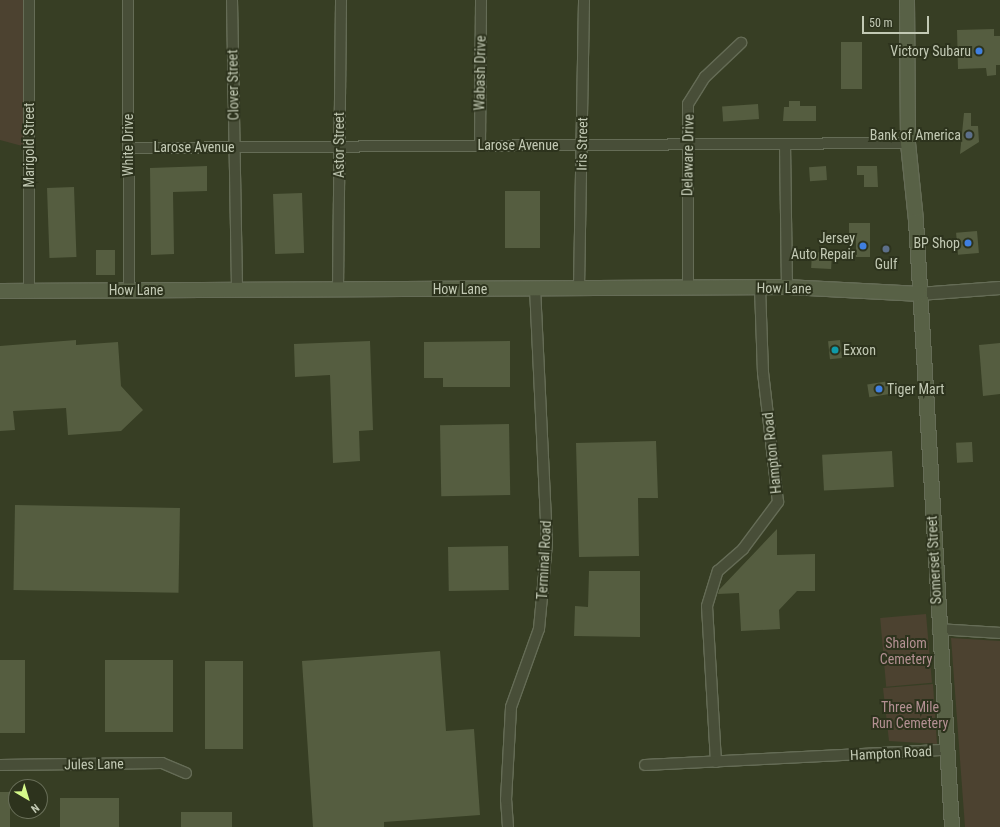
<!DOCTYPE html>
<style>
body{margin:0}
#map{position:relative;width:1000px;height:827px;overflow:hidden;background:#373e24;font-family:"Roboto Condensed",sans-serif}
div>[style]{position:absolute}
.green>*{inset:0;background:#4c4230;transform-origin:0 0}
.building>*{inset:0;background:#555d40;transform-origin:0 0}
.roads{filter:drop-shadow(1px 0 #656c56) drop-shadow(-1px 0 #656c56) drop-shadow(0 1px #656c56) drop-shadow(0 -1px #656c56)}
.minor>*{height:10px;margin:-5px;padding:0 5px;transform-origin:5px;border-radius:5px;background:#484e38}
.tertiary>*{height:12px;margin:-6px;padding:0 6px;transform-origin:6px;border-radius:6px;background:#484e38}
.secondary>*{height:14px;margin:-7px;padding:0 7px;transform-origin:7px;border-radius:7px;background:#586146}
.dots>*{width:11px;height:11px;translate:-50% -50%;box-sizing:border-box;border:2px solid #2d331d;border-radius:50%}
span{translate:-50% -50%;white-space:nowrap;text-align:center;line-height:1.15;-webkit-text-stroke:4px #2d331d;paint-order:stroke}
.poi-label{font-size:14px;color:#c2c9b4}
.right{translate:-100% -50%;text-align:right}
.left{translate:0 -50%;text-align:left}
.street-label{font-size:14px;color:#c2c9b4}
.park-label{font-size:14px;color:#b39092}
.north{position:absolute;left:8px;top:779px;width:40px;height:40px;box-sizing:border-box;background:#2d331d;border:1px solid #696f59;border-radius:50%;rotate:142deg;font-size:11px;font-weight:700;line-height:16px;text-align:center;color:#c2c9b4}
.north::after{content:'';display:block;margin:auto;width:14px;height:18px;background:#d5f98a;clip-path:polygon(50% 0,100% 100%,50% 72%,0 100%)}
.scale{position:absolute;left:862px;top:16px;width:67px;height:18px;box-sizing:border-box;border:2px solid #c2c9b4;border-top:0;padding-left:5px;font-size:12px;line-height:14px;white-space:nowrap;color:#c2c9b4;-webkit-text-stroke:3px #2d331d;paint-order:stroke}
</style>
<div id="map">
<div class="green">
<div style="clip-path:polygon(0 0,29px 0,26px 147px,0 140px)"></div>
<div style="left:926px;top:614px;width:69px;height:46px;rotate:85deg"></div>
<div style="clip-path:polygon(951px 638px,1000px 641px,1000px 827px,965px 827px)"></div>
<div style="clip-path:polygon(933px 684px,937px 744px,889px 741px,883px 688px)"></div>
</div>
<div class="building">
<div style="clip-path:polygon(994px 29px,994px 36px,1000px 36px,1000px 65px,996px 65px,996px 75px,987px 76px,986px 68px,958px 69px,957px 30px)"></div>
<div style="left:841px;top:42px;width:21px;height:47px"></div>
<div style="clip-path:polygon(789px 101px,800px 101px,800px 106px,816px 106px,816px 121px,783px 121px,784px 107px,789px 107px)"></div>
<div style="left:758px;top:104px;width:15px;height:36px;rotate:86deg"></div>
<div style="clip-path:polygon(964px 113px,971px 113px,971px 126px,978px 126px,979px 142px,960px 154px)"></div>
<div style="clip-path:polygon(207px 166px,207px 191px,173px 192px,174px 254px,151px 255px,150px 168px)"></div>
<div style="left:826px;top:166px;width:14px;height:17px;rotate:86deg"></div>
<div style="clip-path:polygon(857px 166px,877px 166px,878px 187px,864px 187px,864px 175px,857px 175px)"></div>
<div style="left:74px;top:187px;width:70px;height:27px;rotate:88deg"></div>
<div style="left:540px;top:191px;width:57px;height:35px;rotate:90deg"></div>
<div style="left:302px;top:193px;width:60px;height:29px;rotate:88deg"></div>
<div style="clip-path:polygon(849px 223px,870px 223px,870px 257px,856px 257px,856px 235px,849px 235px)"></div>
<div style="left:977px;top:231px;width:22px;height:21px;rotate:85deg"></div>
<div style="left:96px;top:250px;width:19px;height:25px"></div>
<div style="left:812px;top:252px;width:20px;height:16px;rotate:3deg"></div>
<div style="clip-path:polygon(76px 340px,76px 345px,118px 342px,121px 386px,143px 410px,121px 431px,68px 435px,66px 408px,13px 411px,15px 430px,0 431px,0 346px)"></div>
<div style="left:840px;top:340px;width:18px;height:12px;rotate:84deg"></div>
<div style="clip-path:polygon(370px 341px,373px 430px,359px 431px,360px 461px,333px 463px,330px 375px,295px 377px,294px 344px)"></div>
<div style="clip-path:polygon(510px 341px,510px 387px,443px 387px,443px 378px,424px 378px,424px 342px)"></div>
<div style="clip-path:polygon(1000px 343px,1000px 394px,983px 396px,979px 345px)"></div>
<div style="left:889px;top:381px;width:13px;height:22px;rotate:81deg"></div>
<div style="left:509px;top:424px;width:71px;height:69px;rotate:89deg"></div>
<div style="clip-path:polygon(656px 441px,658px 498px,638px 498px,639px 556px,579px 557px,576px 443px)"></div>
<div style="left:972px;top:442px;width:20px;height:16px;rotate:87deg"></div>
<div style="left:892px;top:451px;width:36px;height:70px;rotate:87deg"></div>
<div style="left:15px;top:505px;width:165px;height:85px;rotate:1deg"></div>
<div style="clip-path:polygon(777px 529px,777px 555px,815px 554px,815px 591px,797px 591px,779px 610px,780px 629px,741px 631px,739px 593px,718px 594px,719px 590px)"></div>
<div style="left:508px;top:546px;width:44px;height:60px;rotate:89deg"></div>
<div style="clip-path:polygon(589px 571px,640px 571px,640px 637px,574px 636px,575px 606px,588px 607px)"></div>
<div style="clip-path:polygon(440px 651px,446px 731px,474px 729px,480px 815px,384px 822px,384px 827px,313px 827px,302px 661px)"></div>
<div style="left:0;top:660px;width:25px;height:73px"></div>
<div style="left:105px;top:660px;width:68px;height:72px"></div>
<div style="left:205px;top:661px;width:38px;height:88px"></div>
<div style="left:0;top:792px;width:10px;height:35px"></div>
<div style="left:60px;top:798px;width:59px;height:29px"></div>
<div style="left:232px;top:812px;width:15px;height:51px;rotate:90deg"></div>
</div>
<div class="roads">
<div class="minor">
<div style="left:29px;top:0;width:291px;rotate:90deg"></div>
<div style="left:128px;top:0;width:290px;rotate:89.8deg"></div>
<div style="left:232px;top:0;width:290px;rotate:89deg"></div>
<div style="left:785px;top:144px;width:143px;rotate:89.2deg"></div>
<div style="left:480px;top:146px;width:146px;rotate:-89.6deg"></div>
<div style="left:128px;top:148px;width:780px;rotate:-0.37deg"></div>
<div style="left:579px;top:288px;width:288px;rotate:-89deg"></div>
<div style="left:688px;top:288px;width:184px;rotate:-90deg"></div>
<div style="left:688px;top:104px;width:32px;rotate:-58deg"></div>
<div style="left:705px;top:77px;width:50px;rotate:-43.4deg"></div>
<div style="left:338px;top:289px;width:289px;rotate:-89.4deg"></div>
<div style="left:938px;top:629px;width:62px;rotate:3.7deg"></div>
<div style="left:716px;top:762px;width:156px;rotate:-93.3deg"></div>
<div style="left:707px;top:606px;width:37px;rotate:-73deg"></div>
<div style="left:718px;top:571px;width:33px;rotate:-41deg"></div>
<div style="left:743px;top:549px;width:59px;rotate:-53.3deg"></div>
<div style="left:778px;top:502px;width:130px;rotate:-96.6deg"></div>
<div style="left:763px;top:373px;width:86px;rotate:-92deg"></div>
<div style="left:0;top:765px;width:162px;rotate:-0.7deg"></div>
<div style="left:162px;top:763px;width:26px;rotate:23deg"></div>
<div style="left:645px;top:765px;width:301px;rotate:-2.9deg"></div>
<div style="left:508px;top:827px;width:27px;rotate:-94deg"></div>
<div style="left:506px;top:800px;width:93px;rotate:-86.9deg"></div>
<div style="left:511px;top:707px;width:83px;rotate:-70.3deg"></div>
<div style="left:539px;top:629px;width:87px;rotate:-84.7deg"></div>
<div style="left:547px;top:542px;width:254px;rotate:-92.7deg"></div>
</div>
<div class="tertiary">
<div style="left:919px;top:294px;width:81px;rotate:-4.2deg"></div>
</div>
<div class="secondary">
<div style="left:907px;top:0;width:143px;rotate:89.6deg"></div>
<div style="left:908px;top:143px;width:78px;rotate:84.1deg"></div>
<div style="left:916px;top:221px;width:607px;rotate:86.6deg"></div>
<div style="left:0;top:291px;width:787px;rotate:-0.29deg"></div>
<div style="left:787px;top:287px;width:132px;rotate:3deg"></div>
</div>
</div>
<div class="dots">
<div style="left:979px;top:51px;background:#3f7fe0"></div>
<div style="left:969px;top:135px;background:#5c6f8a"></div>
<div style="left:968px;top:243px;background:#3f7fe0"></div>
<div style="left:863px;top:246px;background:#3f7fe0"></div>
<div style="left:886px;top:249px;background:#5c6f8a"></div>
<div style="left:835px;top:350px;background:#0f9aa8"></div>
<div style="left:879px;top:389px;background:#3f7fe0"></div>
</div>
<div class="poi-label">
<span class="right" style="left:971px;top:51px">Victory Subaru</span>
<span class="right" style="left:961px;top:135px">Bank of America</span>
<span class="right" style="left:855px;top:246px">Jersey<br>Auto Repair</span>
<span class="right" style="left:960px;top:243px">BP Shop</span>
<span style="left:886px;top:264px">Gulf</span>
<span class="left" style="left:843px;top:350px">Exxon</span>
<span class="left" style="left:887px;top:389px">Tiger Mart</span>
</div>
<div class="street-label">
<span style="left:480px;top:73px;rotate:-89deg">Wabash Drive</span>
<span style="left:233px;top:85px;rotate:-91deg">Clover Street</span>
<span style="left:582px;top:144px;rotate:-89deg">Iris Street</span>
<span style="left:29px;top:145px;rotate:-90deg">Marigold Street</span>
<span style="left:128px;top:145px;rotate:-90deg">White Drive</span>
<span style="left:339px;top:145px;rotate:-90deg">Astor Street</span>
<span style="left:518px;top:145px">Larose Avenue</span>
<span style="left:194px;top:147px">Larose Avenue</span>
<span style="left:688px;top:155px;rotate:-89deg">Delaware Drive</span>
<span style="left:784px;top:288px;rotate:1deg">How Lane</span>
<span style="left:460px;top:289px">How Lane</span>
<span style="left:136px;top:290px">How Lane</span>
<span style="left:772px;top:453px;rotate:-96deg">Hampton Road</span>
<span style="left:544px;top:560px;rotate:-87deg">Terminal Road</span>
<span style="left:934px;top:560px;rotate:-93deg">Somerset Street</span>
<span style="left:891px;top:753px;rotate:-3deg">Hampton Road</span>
<span style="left:94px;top:764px;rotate:-1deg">Jules Lane</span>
</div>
<div class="park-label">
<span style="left:906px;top:651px">Shalom<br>Cemetery</span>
<span style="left:910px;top:715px">Three Mile<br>Run Cemetery</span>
</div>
<div class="north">N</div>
<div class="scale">50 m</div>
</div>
